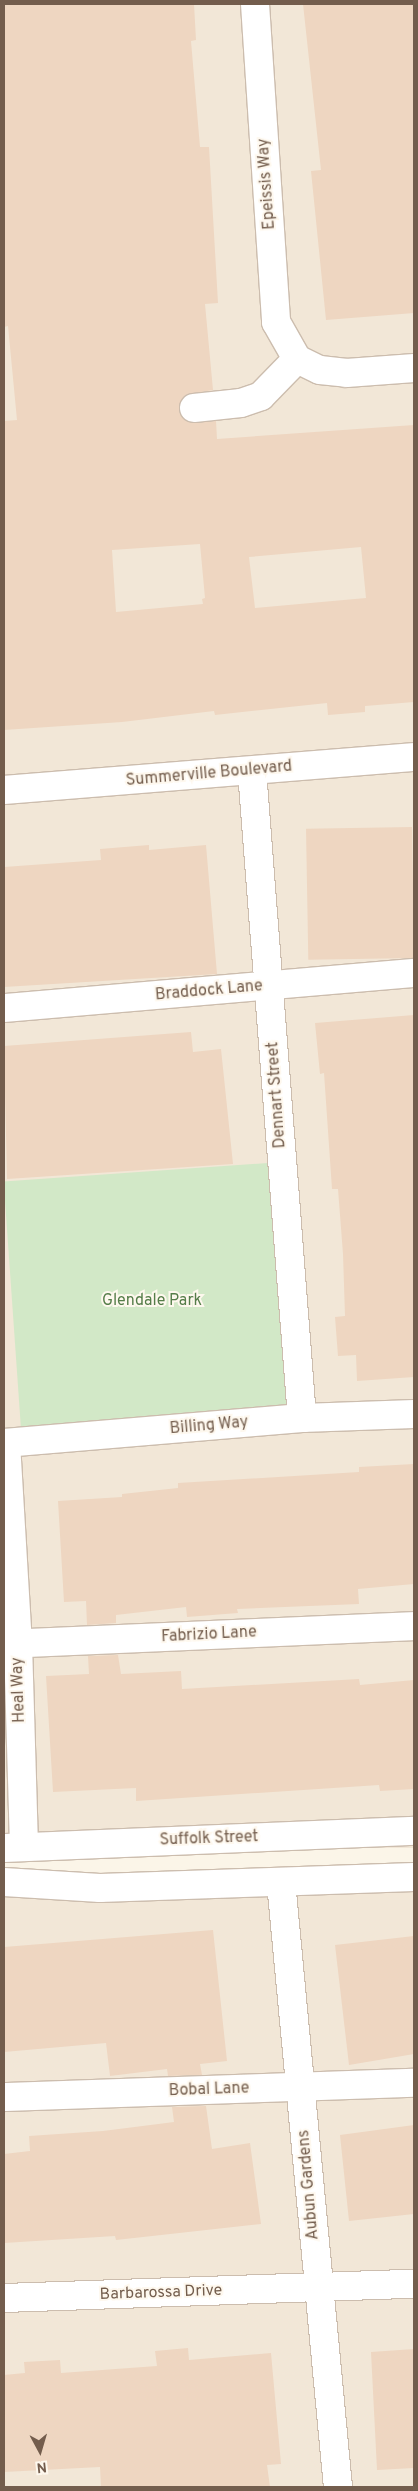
<!DOCTYPE html>
<style>
body{margin:0}
#map{position:relative;width:418px;height:2491px;overflow:hidden;background:#fbf5e8;font-family:Overpass,sans-serif}
div>[style]{position:absolute}
.residential>*{inset:0;background:#f2e7d7;transform-origin:0 0}
.green>*{inset:0;background:#d2e8c7;transform-origin:0 0}
.building>*{inset:0;background:#eed6c1;transform-origin:0 0}
.roads{filter:drop-shadow(1px 0 #ccbdae) drop-shadow(-1px 0 #ccbdae) drop-shadow(0 1px #ccbdae) drop-shadow(0 -1px #ccbdae)}
.minor>*{height:28px;margin:-14px;padding:0 14px;transform-origin:14px;border-radius:14px;background:#fff}
span{translate:-50% -50%;white-space:nowrap;text-align:center;line-height:1.15;-webkit-text-stroke:4px #fef8ee;paint-order:stroke}
.street-label{font-size:16px;color:#735d4d}
.park-label{font-size:16px;color:#557d49}
.frame{position:absolute;inset:0;border:5px solid #735d4d;pointer-events:none}
.north{position:absolute;left:15px;top:2426px;width:50px;height:50px;-webkit-text-stroke:4px #fef8ee;paint-order:stroke;rotate:174deg;font-size:14px;font-weight:700;line-height:20px;text-align:center;color:#735d4d}
.north::after{content:'';display:block;margin:auto;width:18px;height:22px;background:#735d4d;clip-path:polygon(50% 0,100% 100%,50% 72%,0 100%)}
</style>
<div id="map">
<div class="residential">
<div style="left:4px;top:4px;width:410px;height:1844px"></div>
<div style="left:414px;top:1877px;width:610px;height:410px;rotate:90deg"></div>
</div>
<div class="green">
<div style="left:282px;top:1162px;width:257px;height:279px;rotate:86deg"></div>
</div>
<div class="building">
<div style="clip-path:polygon(evenodd,4px 4px,194px 4px,196px 40px,191px 41px,200px 147px,209px 147px,218px 303px,205px 304px,213px 390px,185px 395px,179px 410px,188px 422px,216px 421px,217px 439px,414px 425px,414px 702px,365px 706px,365px 712px,328px 715px,327px 703px,215px 715px,214px 711px,122px 722px,4px 730px,4px 421px,17px 420px,8px 326px,4px 327px,4px 4px,200px 544px,205px 598px,202px 599px,203px 604px,116px 612px,112px 550px,200px 544px,4px 4px,361px 547px,366px 598px,255px 608px,249px 557px,361px 547px)"></div>
<div style="clip-path:polygon(303px 4px,414px 4px,414px 313px,326px 320px,311px 171px,321px 170px)"></div>
<div style="left:412px;top:827px;width:131px;height:106px;rotate:89deg"></div>
<div style="clip-path:polygon(149px 845px,149px 850px,206px 845px,217px 974px,4px 987px,4px 867px,101px 860px,100px 849px)"></div>
<div style="clip-path:polygon(414px 1015px,414px 1377px,357px 1381px,356px 1355px,338px 1356px,335px 1317px,345px 1316px,343px 1254px,338px 1189px,332px 1189px,324px 1073px,320px 1074px,315px 1023px)"></div>
<div style="clip-path:polygon(191px 1032px,193px 1052px,221px 1049px,233px 1164px,7px 1179px,4px 1046px)"></div>
<div style="clip-path:polygon(414px 1464px,414px 1584px,358px 1589px,359px 1604px,237px 1609px,238px 1613px,187px 1617px,186px 1607px,116px 1615px,116px 1623px,87px 1625px,86px 1601px,64px 1602px,58px 1501px,122px 1497px,122px 1494px,178px 1488px,178px 1483px,359px 1472px,359px 1467px)"></div>
<div style="clip-path:polygon(118px 1655px,121px 1674px,181px 1671px,182px 1689px,359px 1679px,360px 1685px,414px 1680px,414px 1789px,380px 1791px,379px 1785px,136px 1801px,136px 1788px,53px 1792px,46px 1676px,89px 1674px,88px 1656px)"></div>
<div style="clip-path:polygon(213px 1930px,227px 2061px,200px 2064px,202px 2075px,168px 2076px,167px 2069px,110px 2076px,106px 2043px,4px 2052px,4px 1947px)"></div>
<div style="clip-path:polygon(414px 1936px,414px 2054px,349px 2065px,335px 1945px)"></div>
<div style="clip-path:polygon(206px 2106px,212px 2149px,250px 2143px,261px 2224px,116px 2240px,115px 2236px,4px 2243px,4px 2154px,30px 2151px,29px 2136px,103px 2131px,174px 2122px,172px 2107px)"></div>
<div style="clip-path:polygon(414px 2125px,414px 2214px,349px 2221px,340px 2135px)"></div>
<div style="clip-path:polygon(188px 2348px,189px 2360px,271px 2353px,281px 2464px,267px 2465px,270px 2487px,101px 2487px,100px 2467px,4px 2472px,4px 2375px,25px 2373px,24px 2362px,60px 2360px,61px 2373px,157px 2366px,155px 2351px)"></div>
<div style="clip-path:polygon(414px 2349px,414px 2468px,377px 2470px,371px 2352px)"></div>
</div>
<div class="roads">
<div class="minor">
<div style="left:255px;top:4px;width:319px;rotate:86.2deg"></div>
<div style="left:276px;top:322px;width:43px;rotate:60.4deg"></div>
<div style="left:297px;top:359px;width:25px;rotate:26deg"></div>
<div style="left:320px;top:370px;width:27px;rotate:6deg"></div>
<div style="left:347px;top:373px;width:67px;rotate:-4.3deg"></div>
<div style="left:194px;top:408px;width:47px;rotate:-6.1deg"></div>
<div style="left:241px;top:403px;width:21px;rotate:-19deg"></div>
<div style="left:261px;top:396px;width:52px;rotate:-45.8deg"></div>
<div style="left:252px;top:771px;width:649px;rotate:85.58deg"></div>
<div style="left:4px;top:790px;width:411px;rotate:-4.6deg"></div>
<div style="left:4px;top:1008px;width:411px;rotate:-4.9deg"></div>
<div style="left:4px;top:1443px;width:299px;rotate:-4.8deg"></div>
<div style="left:302px;top:1418px;width:112px;rotate:-2deg"></div>
<div style="left:6px;top:1443px;width:201px;rotate:86.6deg"></div>
<div style="left:18px;top:1644px;width:203px;rotate:88.3deg"></div>
<div style="left:4px;top:1644px;width:410px;rotate:-2.5deg"></div>
<div style="left:4px;top:1848px;width:410px;rotate:-2.4deg"></div>
<div style="left:4px;top:1882px;width:96px;rotate:3.6deg"></div>
<div style="left:100px;top:1888px;width:314px;rotate:-2deg"></div>
<div style="left:281px;top:1882px;width:608px;rotate:84.62deg"></div>
<div style="left:4px;top:2097px;width:410px;rotate:-2deg"></div>
<div style="left:4px;top:2298px;width:410px;rotate:-2deg"></div>
</div>
</div>
<div class="street-label">
<span style="left:267px;top:184px;rotate:-94deg">Epeissis Way</span>
<span style="left:209px;top:774px;rotate:-5deg">Summerville Boulevard</span>
<span style="left:209px;top:991px;rotate:-5deg">Braddock Lane</span>
<span style="left:277px;top:1095px;rotate:-94deg">Dennart Street</span>
<span style="left:209px;top:1426px;rotate:-5deg">Billing Way</span>
<span style="left:209px;top:1635px;rotate:-3deg">Fabrizio Lane</span>
<span style="left:19px;top:1690px;rotate:-92deg">Heal Way</span>
<span style="left:209px;top:1839px;rotate:-2deg">Suffolk Street</span>
<span style="left:209px;top:2090px;rotate:-2deg">Bobal Lane</span>
<span style="left:309px;top:2185px;rotate:-95deg">Aubun Gardens</span>
<span style="left:161px;top:2293px;rotate:-2deg">Barbarossa Drive</span>
</div>
<div class="park-label">
<span style="left:152px;top:1301px">Glendale Park</span>
</div>
<div class="frame"></div>
<div class="north">N</div>
</div>
